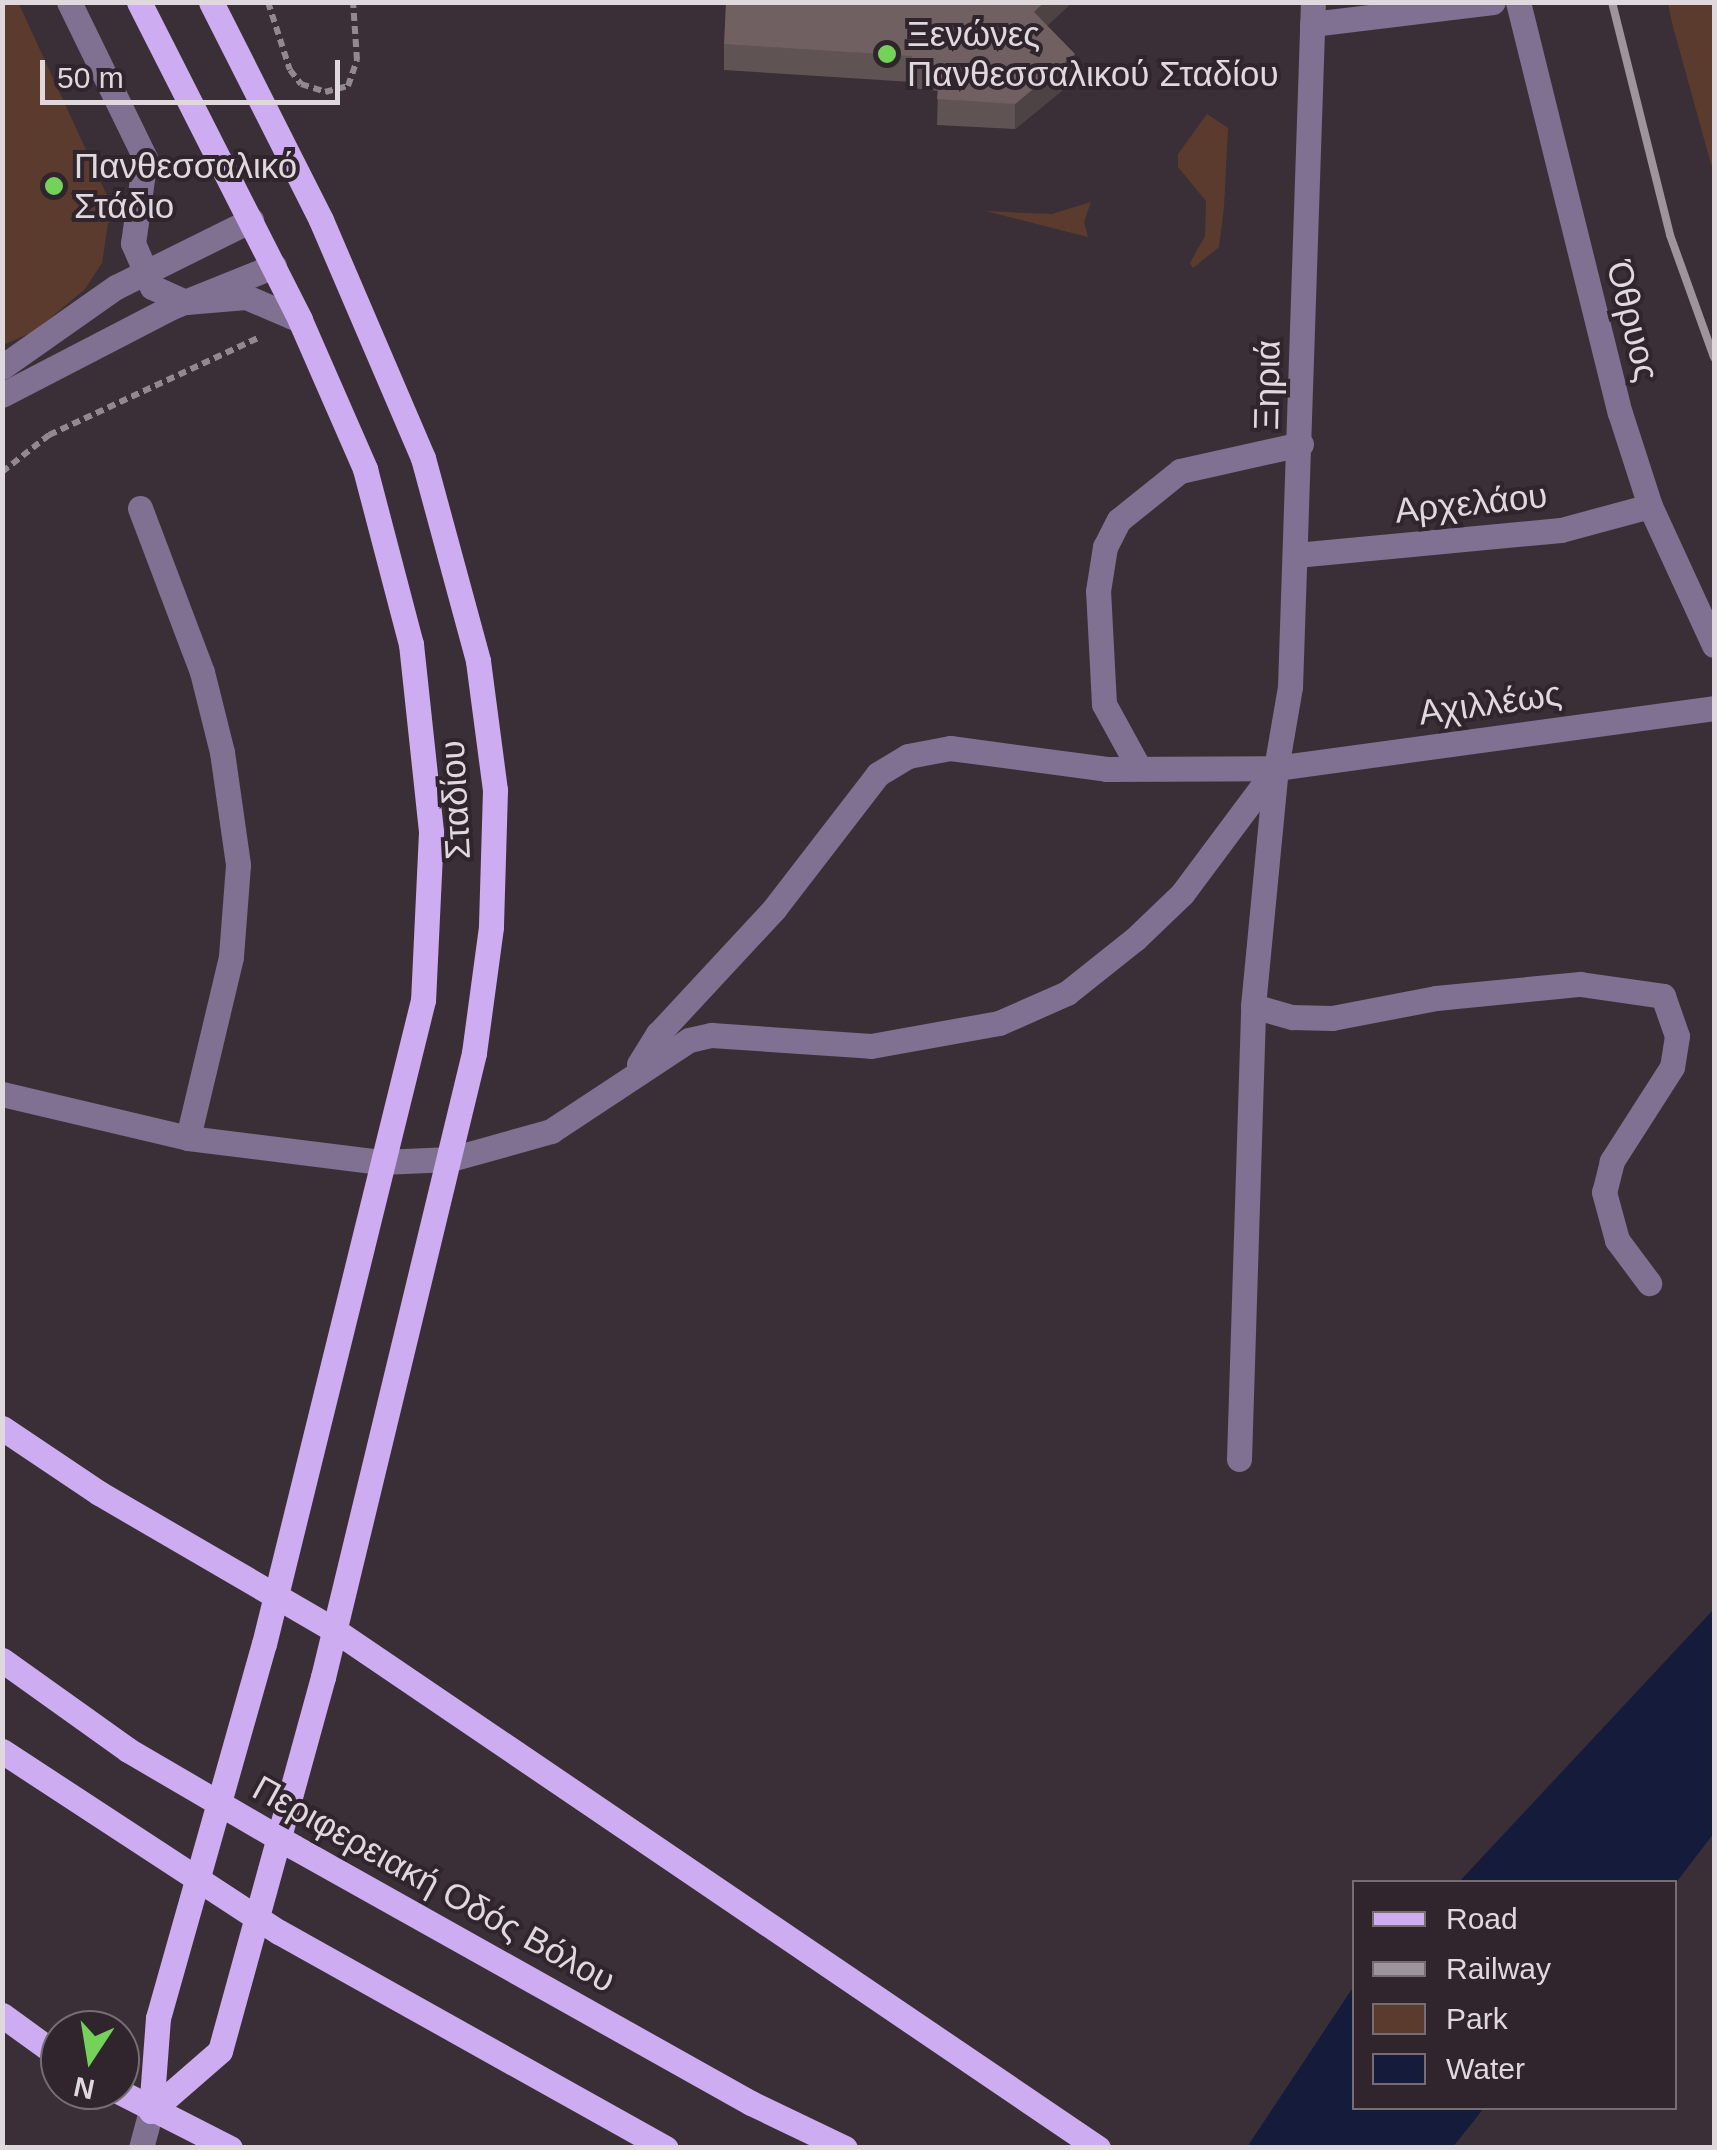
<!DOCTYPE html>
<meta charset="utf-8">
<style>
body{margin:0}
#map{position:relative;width:1717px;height:2150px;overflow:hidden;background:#3a2f37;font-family:Helvetica,sans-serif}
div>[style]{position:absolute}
.green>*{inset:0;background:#5b3b2e}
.water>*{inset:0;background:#151b3a}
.path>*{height:6px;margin-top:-3px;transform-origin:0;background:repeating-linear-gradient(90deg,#92898f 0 8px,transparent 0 13px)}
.minor>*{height:25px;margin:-12.5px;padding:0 12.5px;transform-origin:12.5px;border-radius:12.5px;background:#807092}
.major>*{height:25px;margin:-12.5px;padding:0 12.5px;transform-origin:12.5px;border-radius:12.5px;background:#cdacf1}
.rail>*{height:8px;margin:-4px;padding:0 4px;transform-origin:4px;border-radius:4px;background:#9e959c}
.major-bridge>*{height:25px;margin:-12.5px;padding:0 12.5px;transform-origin:12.5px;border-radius:12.5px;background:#cdacf1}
.wall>*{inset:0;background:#605353}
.shaded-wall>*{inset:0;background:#4e4344}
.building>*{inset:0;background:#706061}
.dots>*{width:28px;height:28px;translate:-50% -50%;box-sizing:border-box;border:5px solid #30252d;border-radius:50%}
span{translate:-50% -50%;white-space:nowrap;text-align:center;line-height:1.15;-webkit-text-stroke:8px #30252d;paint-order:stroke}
.poi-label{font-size:35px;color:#dfd8dd}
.left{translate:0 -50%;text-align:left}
.street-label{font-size:35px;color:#dfd8dd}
.frame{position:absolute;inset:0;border:5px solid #dfd8dd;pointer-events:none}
.legend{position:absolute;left:1352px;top:1880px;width:325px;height:230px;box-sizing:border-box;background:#30252d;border:2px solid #766d73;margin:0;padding:12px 18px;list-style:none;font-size:30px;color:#dfd8dd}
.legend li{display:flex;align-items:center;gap:20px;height:50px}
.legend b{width:50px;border:2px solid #766d73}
.north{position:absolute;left:40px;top:2010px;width:100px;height:100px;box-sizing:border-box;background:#30252d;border:2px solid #766d73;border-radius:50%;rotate:192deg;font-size:28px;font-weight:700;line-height:40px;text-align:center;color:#dfd8dd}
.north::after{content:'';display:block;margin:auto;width:35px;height:45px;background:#74d25b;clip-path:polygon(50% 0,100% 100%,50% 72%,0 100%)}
.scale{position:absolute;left:40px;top:60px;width:300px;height:45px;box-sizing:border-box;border:5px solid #dfd8dd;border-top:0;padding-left:12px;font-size:30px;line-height:35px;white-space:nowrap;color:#dfd8dd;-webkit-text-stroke:8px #30252d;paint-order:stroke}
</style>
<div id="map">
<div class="green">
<div style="clip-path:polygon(18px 2px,111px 204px,102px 263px,85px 289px,35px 331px,3px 345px,2px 3px)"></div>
<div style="clip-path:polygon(1668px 3px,1714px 3px,1714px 175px,1672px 23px)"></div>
<div style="clip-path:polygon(1207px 114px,1228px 128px,1224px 207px,1219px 247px,1193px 268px,1190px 263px,1205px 236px,1206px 201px,1178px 167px,1178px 154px)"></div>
<div style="clip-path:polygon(1091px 202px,1084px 222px,1088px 237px,985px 211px,1052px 214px)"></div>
</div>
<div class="water">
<div style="clip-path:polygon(1714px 1609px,1714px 1833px,1675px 1884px,1459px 1882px)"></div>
<div style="clip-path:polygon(1354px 1986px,1354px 2108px,1484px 2108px,1453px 2147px,1247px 2147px)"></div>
</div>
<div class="path">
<div style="left:268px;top:2px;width:71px;rotate:72.1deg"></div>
<div style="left:290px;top:70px;width:18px;rotate:52deg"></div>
<div style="left:301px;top:84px;width:25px;rotate:18deg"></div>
<div style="left:325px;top:92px;width:24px;rotate:-15deg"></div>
<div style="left:348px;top:86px;width:28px;rotate:-71deg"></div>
<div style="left:357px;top:60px;width:58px;rotate:-93.9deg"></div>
<div style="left:2px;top:472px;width:60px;rotate:-38.2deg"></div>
<div style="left:49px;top:435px;width:230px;rotate:-24.9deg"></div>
</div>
<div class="minor">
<div style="left:69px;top:2px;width:174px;rotate:64deg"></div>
<div style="left:145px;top:158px;width:86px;rotate:98deg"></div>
<div style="left:133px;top:243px;width:48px;rotate:66.6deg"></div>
<div style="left:152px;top:287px;width:37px;rotate:24deg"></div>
<div style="left:186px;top:302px;width:60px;rotate:-4.8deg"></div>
<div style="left:246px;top:297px;width:59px;rotate:23.1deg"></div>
<div style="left:1518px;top:2px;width:423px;rotate:76.1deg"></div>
<div style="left:1620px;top:413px;width:98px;rotate:72.1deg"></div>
<div style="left:1650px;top:506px;width:153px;rotate:65.3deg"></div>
<div style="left:1312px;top:24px;width:182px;rotate:-6.9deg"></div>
<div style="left:2px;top:367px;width:139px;rotate:-35.1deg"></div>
<div style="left:116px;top:287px;width:151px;rotate:-26.4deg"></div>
<div style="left:2px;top:395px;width:191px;rotate:-27.4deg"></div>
<div style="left:172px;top:307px;width:110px;rotate:-21.9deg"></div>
<div style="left:140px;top:508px;width:175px;rotate:69.3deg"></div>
<div style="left:202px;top:672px;width:82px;rotate:76deg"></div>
<div style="left:222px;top:752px;width:114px;rotate:81.9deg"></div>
<div style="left:238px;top:865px;width:92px;rotate:94.4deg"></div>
<div style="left:231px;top:957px;width:186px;rotate:103.4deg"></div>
<div style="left:1296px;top:555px;width:266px;rotate:-5.4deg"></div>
<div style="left:1561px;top:530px;width:92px;rotate:-15.1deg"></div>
<div style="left:1139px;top:768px;width:73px;rotate:-118.7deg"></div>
<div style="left:1104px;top:704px;width:113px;rotate:-93deg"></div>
<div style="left:1098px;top:591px;width:45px;rotate:-81deg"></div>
<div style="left:1105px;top:547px;width:30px;rotate:-63deg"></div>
<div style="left:1119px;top:520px;width:78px;rotate:-38.8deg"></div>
<div style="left:1180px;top:471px;width:124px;rotate:-12.6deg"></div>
<div style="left:1253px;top:1006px;width:41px;rotate:15.8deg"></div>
<div style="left:1292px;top:1017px;width:40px;rotate:1.4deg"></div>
<div style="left:1332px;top:1018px;width:106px;rotate:-10.9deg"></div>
<div style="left:1436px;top:998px;width:145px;rotate:-5.6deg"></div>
<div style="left:1580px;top:984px;width:84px;rotate:8.2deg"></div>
<div style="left:1663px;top:996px;width:42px;rotate:70.7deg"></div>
<div style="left:1677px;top:1036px;width:31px;rotate:99deg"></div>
<div style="left:1672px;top:1067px;width:112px;rotate:122.6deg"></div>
<div style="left:1612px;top:1161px;width:32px;rotate:104deg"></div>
<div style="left:1604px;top:1192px;width:50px;rotate:74.8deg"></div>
<div style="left:1617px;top:1240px;width:54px;rotate:53.3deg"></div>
<div style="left:639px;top:1064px;width:36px;rotate:-58deg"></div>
<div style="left:658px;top:1034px;width:171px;rotate:-47.1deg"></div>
<div style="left:774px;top:909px;width:170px;rotate:-52.4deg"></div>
<div style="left:878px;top:774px;width:35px;rotate:-31deg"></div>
<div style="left:908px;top:756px;width:43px;rotate:-10.8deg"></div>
<div style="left:950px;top:748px;width:158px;rotate:7.6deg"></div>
<div style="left:1107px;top:769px;width:169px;rotate:-0.3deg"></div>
<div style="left:1276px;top:768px;width:442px;rotate:-7.8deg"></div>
<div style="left:2px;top:1094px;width:191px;rotate:13.3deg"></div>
<div style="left:188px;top:1138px;width:194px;rotate:7.1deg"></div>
<div style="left:381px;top:1162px;width:70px;rotate:-2.5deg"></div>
<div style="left:451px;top:1159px;width:104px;rotate:-15.6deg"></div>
<div style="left:551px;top:1131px;width:165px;rotate:-33.4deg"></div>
<div style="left:689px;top:1040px;width:23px;rotate:-13deg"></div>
<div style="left:711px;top:1035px;width:160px;rotate:3.9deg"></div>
<div style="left:871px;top:1046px;width:130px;rotate:-10.2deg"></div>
<div style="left:999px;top:1023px;width:74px;rotate:-23.8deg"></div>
<div style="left:1067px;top:993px;width:87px;rotate:-38.5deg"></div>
<div style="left:1135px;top:939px;width:65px;rotate:-43.8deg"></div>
<div style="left:1182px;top:894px;width:157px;rotate:-53.3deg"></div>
<div style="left:1239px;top:1459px;width:453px;rotate:-88.2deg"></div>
<div style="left:1253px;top:1006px;width:239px;rotate:-84.5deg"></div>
<div style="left:1276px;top:768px;width:82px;rotate:-80.2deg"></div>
<div style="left:1290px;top:687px;width:685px;rotate:-88.08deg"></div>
<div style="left:141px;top:2148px;width:38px;rotate:-75deg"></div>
</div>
<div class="major">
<div style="left:139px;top:2px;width:356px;rotate:63.1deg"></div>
<div style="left:300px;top:320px;width:163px;rotate:66.4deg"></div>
<div style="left:365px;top:469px;width:181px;rotate:75.3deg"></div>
<div style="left:411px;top:644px;width:189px;rotate:83.9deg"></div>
<div style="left:431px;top:832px;width:168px;rotate:92.7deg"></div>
<div style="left:423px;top:1000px;width:663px;rotate:103.87deg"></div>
<div style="left:211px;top:2px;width:244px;rotate:63.2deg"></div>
<div style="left:321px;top:220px;width:259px;rotate:66.8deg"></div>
<div style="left:423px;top:458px;width:210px;rotate:74.8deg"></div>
<div style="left:478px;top:661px;width:130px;rotate:82.5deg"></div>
<div style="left:495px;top:790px;width:137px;rotate:91.7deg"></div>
<div style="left:491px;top:927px;width:127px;rotate:97.7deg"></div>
<div style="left:474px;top:1053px;width:642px;rotate:103.6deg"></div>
<div style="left:2px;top:1428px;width:117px;rotate:33.8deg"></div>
<div style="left:99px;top:1493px;width:274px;rotate:30.2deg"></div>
<div style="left:336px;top:1631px;width:921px;rotate:34.16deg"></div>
<div style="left:2px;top:1660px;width:155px;rotate:35.5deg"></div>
<div style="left:128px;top:1750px;width:192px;rotate:30.3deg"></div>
<div style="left:294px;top:1847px;width:524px;rotate:29.26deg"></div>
<div style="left:751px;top:2103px;width:104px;rotate:25.6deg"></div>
<div style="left:2px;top:1751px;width:331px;rotate:33.2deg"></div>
<div style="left:279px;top:1932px;width:443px;rotate:29.2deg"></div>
<div style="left:2px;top:2015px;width:72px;rotate:35.9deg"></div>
<div style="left:116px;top:2090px;width:128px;rotate:27deg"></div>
<div style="left:151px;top:2111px;width:93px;rotate:-85.7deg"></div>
<div style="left:151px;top:2111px;width:91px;rotate:-41deg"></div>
</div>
<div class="rail">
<div style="left:1612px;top:2px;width:240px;rotate:76deg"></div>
<div style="left:1670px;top:235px;width:130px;rotate:70.2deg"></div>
</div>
<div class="major-bridge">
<div style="left:158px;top:2018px;width:389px;rotate:-74.2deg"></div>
<div style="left:220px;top:2051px;width:388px;rotate:-74.6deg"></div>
</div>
<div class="wall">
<div style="clip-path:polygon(1047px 26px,1075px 80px,1015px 129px,937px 125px,938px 91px,912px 88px,912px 82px,724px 70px,724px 44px)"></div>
</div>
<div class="shaded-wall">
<div style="clip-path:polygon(1045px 2px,1073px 2px,1034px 38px,1034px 12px)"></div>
<div style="clip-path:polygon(1075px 54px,1075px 80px,1015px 129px,1015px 104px)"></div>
</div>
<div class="building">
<div style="clip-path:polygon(726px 2px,1045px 2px,1034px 12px,1075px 54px,1015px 104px,937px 99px,940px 66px,912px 63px,912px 56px,724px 44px)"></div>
</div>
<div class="dots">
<div style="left:887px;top:54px;background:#74d25b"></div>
<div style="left:54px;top:186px;background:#74d25b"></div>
</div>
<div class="poi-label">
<span class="left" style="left:907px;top:54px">Ξενώνες<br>Πανθεσσαλικού Σταδίου</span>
<span class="left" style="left:74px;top:186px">Πανθεσσαλικό<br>Στάδιο</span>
</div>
<div class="street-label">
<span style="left:1633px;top:321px;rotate:76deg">Όθρυος</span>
<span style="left:1267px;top:385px;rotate:-89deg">Ξηριά</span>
<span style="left:1471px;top:503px;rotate:-6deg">Αρχελάου</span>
<span style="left:1490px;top:703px;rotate:-8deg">Αχιλλέως</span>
<span style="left:455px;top:800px;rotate:-93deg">Σταδίου</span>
<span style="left:434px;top:1884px;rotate:29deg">Περιφερειακή Οδός Βόλου</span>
</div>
<div class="frame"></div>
<ul class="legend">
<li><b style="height:12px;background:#cdacf1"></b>Road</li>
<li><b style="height:12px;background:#9e959c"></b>Railway</li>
<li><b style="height:28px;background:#5b3b2e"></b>Park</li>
<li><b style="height:28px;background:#151b3a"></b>Water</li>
</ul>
<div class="north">N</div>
<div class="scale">50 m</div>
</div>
